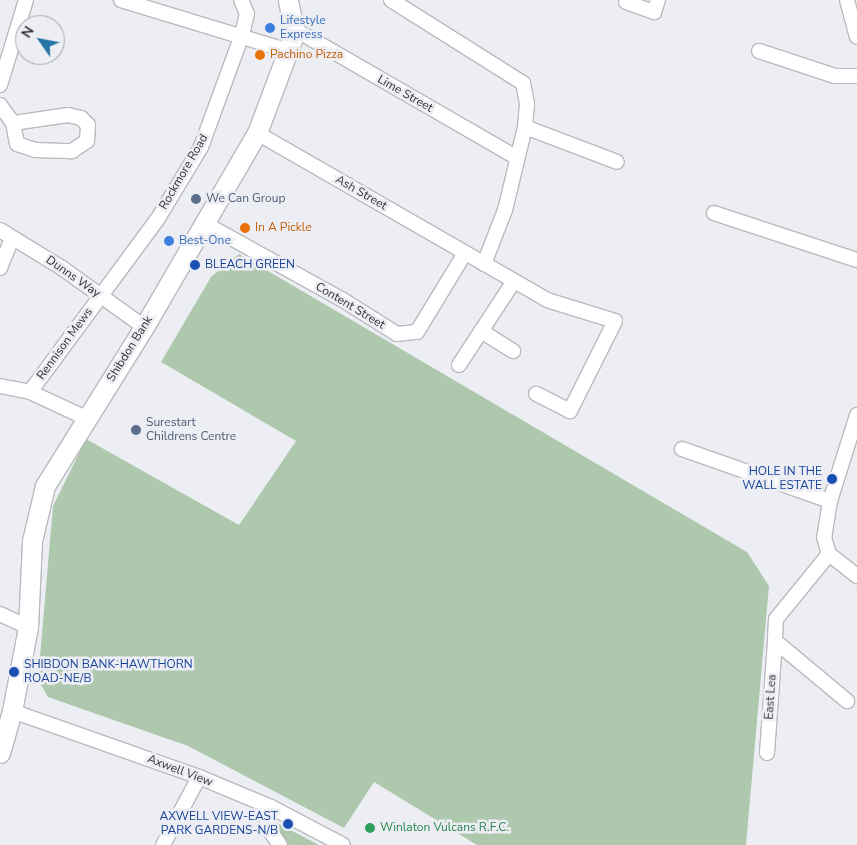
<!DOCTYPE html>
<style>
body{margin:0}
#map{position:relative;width:857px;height:845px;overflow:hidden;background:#edeef3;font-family:"Nunito Sans",sans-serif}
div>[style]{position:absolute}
.green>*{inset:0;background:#adc8ad}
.roads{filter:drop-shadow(1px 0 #b9babf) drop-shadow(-1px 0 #b9babf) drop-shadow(0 1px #b9babf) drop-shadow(0 -1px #b9babf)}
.street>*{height:14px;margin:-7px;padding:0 7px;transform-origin:7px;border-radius:7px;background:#fff}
.secondary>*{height:19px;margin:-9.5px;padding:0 9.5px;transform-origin:9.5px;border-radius:9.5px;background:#fff}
.dots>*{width:14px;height:14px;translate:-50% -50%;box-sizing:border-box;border:2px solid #edeef3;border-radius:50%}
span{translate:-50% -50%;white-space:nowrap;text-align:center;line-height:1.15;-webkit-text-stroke:5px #edeef3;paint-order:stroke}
.shop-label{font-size:12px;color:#366cbe}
.left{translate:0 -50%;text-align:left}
.food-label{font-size:12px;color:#c56008}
.street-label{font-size:12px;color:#323234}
.service-label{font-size:12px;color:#4e5e75}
.transit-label{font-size:12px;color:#164399}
.right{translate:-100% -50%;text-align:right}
.leisure-label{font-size:12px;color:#27864d}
.north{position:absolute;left:15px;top:15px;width:50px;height:50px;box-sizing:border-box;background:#edeef3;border:1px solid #a2a3a7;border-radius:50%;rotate:303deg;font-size:14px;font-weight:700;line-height:20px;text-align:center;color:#323234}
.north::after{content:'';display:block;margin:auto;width:18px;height:22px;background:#2274a5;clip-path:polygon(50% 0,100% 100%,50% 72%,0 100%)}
</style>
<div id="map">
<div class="green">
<div style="clip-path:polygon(239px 254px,747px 552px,769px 586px,746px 845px,477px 845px,374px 782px,344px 828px,188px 746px,48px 697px,38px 680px,53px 506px,86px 439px,239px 525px,296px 441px,161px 362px,211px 277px)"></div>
<div style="clip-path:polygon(277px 823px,319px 845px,289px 845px,275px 828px)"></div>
</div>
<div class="roads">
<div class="street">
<div style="left:121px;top:0;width:176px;rotate:16.9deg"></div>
<div style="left:391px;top:0;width:156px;rotate:32.2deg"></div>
<div style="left:523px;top:83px;width:21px;rotate:79deg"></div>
<div style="left:527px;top:104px;width:23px;rotate:95deg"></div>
<div style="left:525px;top:127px;width:85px;rotate:103.5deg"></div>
<div style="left:505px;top:210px;width:58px;rotate:111.3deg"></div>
<div style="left:847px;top:0;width:38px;rotate:75deg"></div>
<div style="left:626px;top:2px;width:30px;rotate:20deg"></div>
<div style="left:654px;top:12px;width:13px;rotate:-72deg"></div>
<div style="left:294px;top:29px;width:258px;rotate:30deg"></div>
<div style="left:759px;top:51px;width:80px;rotate:18.2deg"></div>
<div style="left:835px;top:76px;width:22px"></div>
<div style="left:0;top:85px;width:89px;rotate:-73deg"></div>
<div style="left:0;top:105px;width:22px;rotate:54deg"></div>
<div style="left:13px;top:123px;width:21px;rotate:79deg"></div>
<div style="left:17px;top:144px;width:19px;rotate:18deg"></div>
<div style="left:35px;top:150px;width:37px;rotate:2deg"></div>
<div style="left:72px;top:151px;width:18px;rotate:-34deg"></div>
<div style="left:87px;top:141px;width:16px;rotate:-86deg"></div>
<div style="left:88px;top:125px;width:10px;rotate:-135deg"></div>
<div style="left:81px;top:118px;width:13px;rotate:-167deg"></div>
<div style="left:68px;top:115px;width:56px;rotate:171.7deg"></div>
<div style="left:525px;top:127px;width:98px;rotate:20.8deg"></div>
<div style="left:257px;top:133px;width:335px;rotate:29.9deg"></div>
<div style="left:547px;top:300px;width:71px;rotate:17.2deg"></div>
<div style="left:615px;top:321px;width:101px;rotate:116.6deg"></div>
<div style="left:570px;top:411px;width:38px;rotate:-153deg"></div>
<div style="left:714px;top:213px;width:151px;rotate:18.2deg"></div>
<div style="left:204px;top:223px;width:159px;rotate:29deg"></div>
<div style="left:343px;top:300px;width:64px;rotate:32.2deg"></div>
<div style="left:397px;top:334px;width:20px;rotate:-6deg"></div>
<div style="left:417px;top:332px;width:92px;rotate:-58.7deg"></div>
<div style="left:0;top:230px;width:73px;rotate:31.5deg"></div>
<div style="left:62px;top:268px;width:101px;rotate:35.7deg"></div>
<div style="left:0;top:268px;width:32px;rotate:-68deg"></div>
<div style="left:481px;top:331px;width:38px;rotate:32deg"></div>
<div style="left:459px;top:365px;width:100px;rotate:-56.8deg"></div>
<div style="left:0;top:386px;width:31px;rotate:11deg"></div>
<div style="left:30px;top:392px;width:62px;rotate:24.9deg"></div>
<div style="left:30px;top:392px;width:214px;rotate:-53.6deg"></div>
<div style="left:157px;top:220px;width:85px;rotate:-58.9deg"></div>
<div style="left:201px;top:147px;width:119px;rotate:-69.9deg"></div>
<div style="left:242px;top:35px;width:22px;rotate:-77deg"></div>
<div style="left:247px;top:14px;width:15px;rotate:-113deg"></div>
<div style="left:857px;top:415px;width:90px;rotate:107.4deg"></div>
<div style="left:830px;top:501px;width:36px;rotate:99deg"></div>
<div style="left:824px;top:537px;width:18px;rotate:74deg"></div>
<div style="left:829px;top:554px;width:36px;rotate:38deg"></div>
<div style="left:682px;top:449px;width:157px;rotate:19.4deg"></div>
<div style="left:829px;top:554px;width:84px;rotate:129.2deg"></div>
<div style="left:776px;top:619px;width:22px;rotate:93deg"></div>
<div style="left:775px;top:641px;width:94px;rotate:39.8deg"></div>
<div style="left:0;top:614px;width:31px;rotate:25deg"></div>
<div style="left:12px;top:711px;width:198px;rotate:19.4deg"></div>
<div style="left:199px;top:777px;width:78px;rotate:22.6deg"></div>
<div style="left:271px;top:807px;width:81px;rotate:27.8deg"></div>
<div style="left:767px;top:753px;width:112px;rotate:-85.9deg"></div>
<div style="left:271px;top:807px;width:19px;rotate:102deg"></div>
<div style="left:267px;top:826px;width:23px;rotate:56deg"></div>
<div style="left:163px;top:845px;width:77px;rotate:-62.1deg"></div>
</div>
<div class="secondary">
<div style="left:0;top:753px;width:44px;rotate:-74.1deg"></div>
<div style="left:12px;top:711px;width:86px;rotate:-79.2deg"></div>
<div style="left:28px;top:627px;width:86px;rotate:-87.3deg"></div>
<div style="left:32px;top:541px;width:57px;rotate:-76.7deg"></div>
<div style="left:45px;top:486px;width:187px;rotate:-58.1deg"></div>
<div style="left:144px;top:327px;width:225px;rotate:-59.8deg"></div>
<div style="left:257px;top:133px;width:99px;rotate:-69.4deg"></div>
<div style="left:292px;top:40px;width:11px;rotate:-80deg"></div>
<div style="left:294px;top:29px;width:30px;rotate:-102deg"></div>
</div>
</div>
<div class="dots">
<div style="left:270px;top:28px;background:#3f7fe0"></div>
<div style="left:260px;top:55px;background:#e8710a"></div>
<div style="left:196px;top:199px;background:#5c6f8a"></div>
<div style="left:245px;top:228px;background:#e8710a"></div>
<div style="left:169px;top:241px;background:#3f7fe0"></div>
<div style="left:195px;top:265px;background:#1a4fb4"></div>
<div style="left:136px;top:430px;background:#5c6f8a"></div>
<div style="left:832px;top:479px;background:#1a4fb4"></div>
<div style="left:14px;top:672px;background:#1a4fb4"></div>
<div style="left:288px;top:824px;background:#1a4fb4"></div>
<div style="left:370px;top:828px;background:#2e9e5b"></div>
</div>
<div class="shop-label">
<span class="left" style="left:280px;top:28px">Lifestyle<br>Express</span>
<span class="left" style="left:179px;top:241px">Best-One</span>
</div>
<div class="food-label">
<span class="left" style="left:270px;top:55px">Pachino Pizza</span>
<span class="left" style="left:255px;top:228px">In A Pickle</span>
</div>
<div class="street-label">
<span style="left:405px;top:94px;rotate:30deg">Lime Street</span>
<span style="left:184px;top:172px;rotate:-60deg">Rockmore Road</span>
<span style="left:361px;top:193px;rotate:30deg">Ash Street</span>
<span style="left:73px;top:277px;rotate:35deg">Dunns Way</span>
<span style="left:350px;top:306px;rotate:31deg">Content Street</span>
<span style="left:65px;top:344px;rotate:-54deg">Rennison Mews</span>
<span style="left:130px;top:349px;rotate:-58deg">Shibdon Bank</span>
<span style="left:771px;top:697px;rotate:-86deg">East Lea</span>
<span style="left:180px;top:771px;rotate:21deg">Axwell View</span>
</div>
<div class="service-label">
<span class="left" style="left:206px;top:199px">We Can Group</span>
<span class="left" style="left:146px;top:430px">Surestart<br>Childrens Centre</span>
</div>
<div class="transit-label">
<span class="left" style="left:205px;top:265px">BLEACH GREEN</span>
<span class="right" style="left:822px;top:479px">HOLE IN THE<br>WALL ESTATE</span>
<span class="left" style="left:24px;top:672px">SHIBDON BANK-HAWTHORN<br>ROAD-NE/B</span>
<span class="right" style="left:278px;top:824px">AXWELL VIEW-EAST<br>PARK GARDENS-N/B</span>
</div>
<div class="leisure-label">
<span class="left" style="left:380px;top:828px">Winlaton Vulcans R.F.C.</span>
</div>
<div class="north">N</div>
</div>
